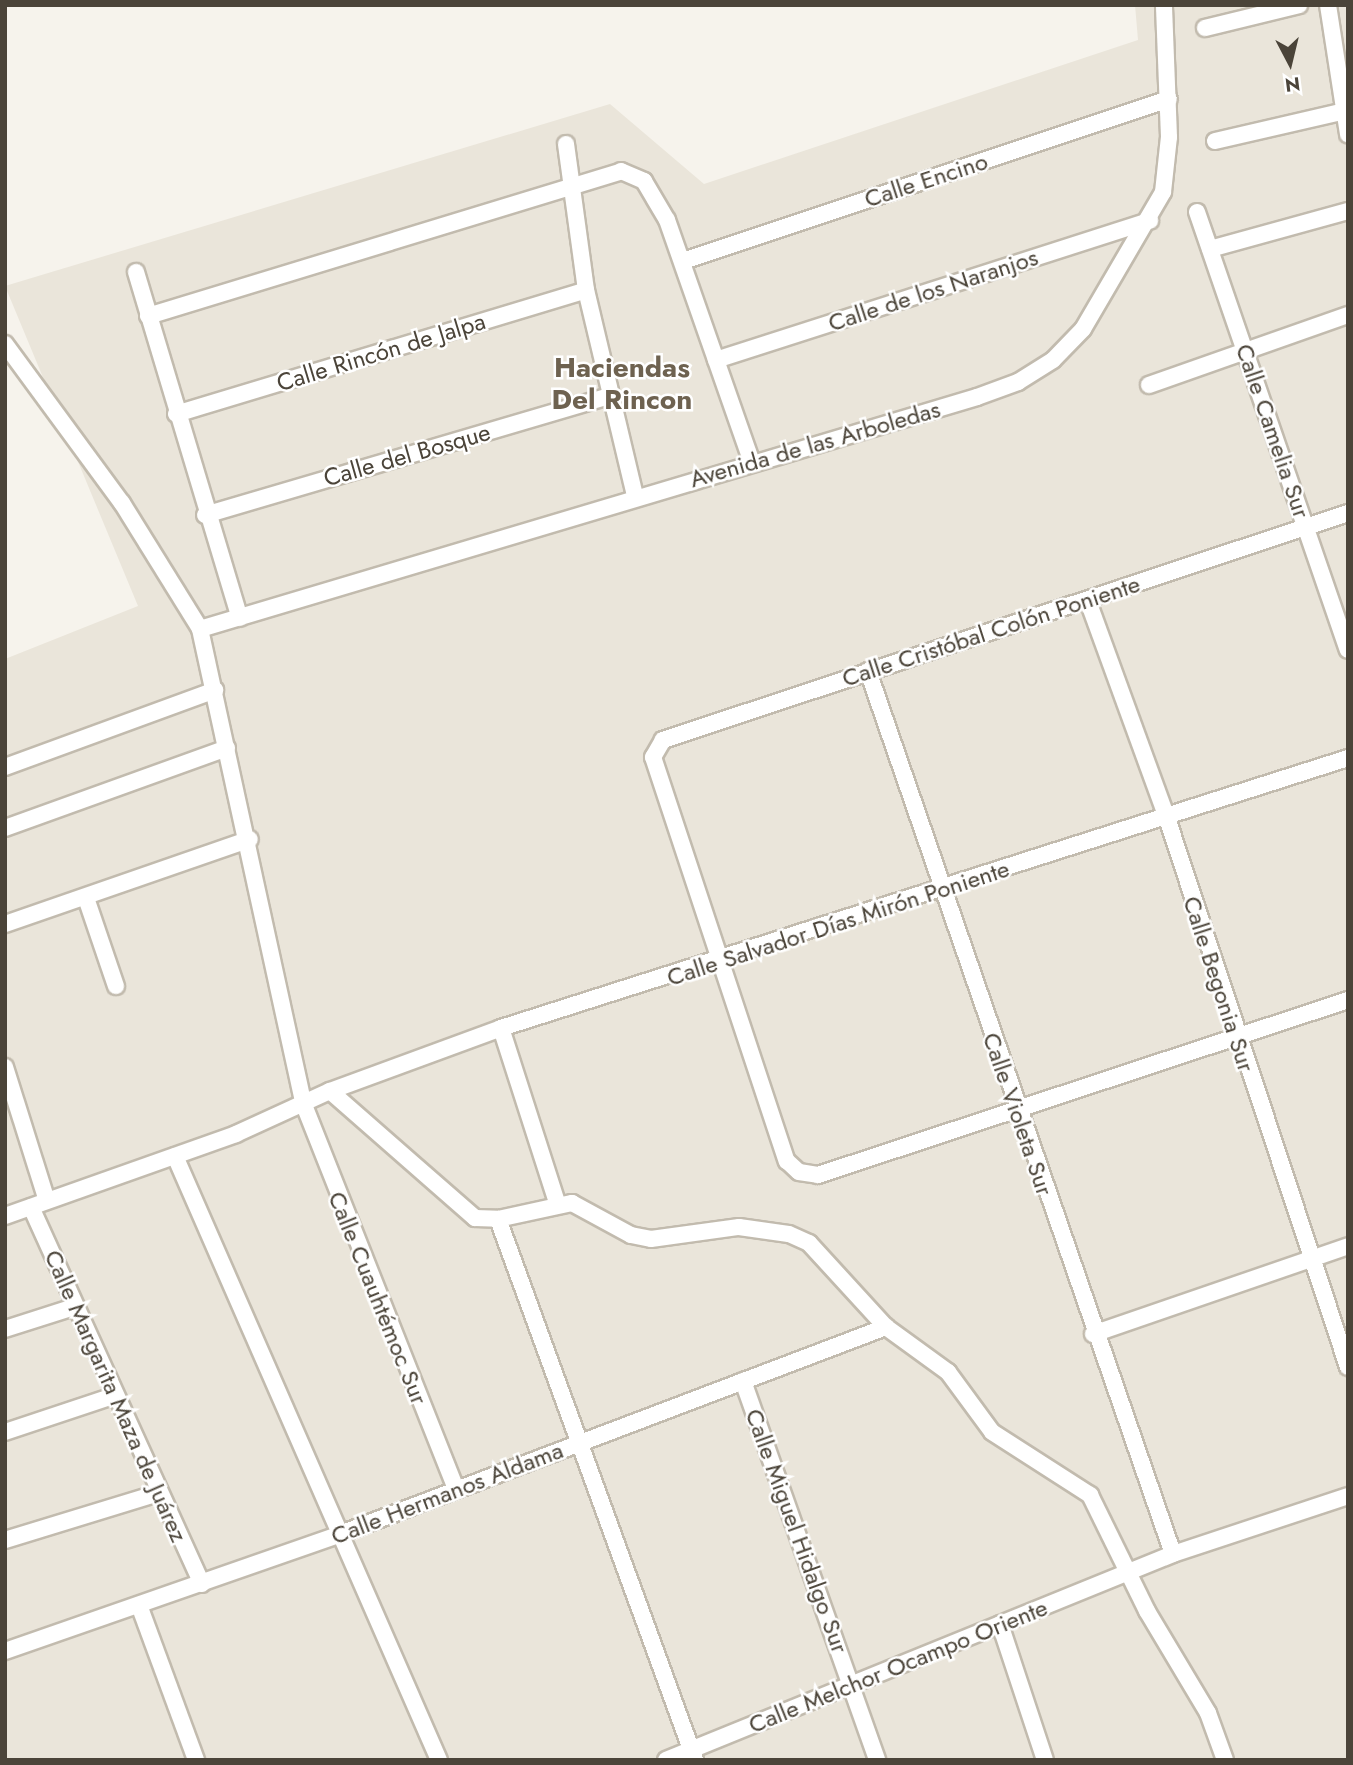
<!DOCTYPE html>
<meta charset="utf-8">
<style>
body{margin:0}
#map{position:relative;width:1353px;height:1765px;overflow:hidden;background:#f6f3ec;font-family:Jost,sans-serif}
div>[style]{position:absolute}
.residential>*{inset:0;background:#eae5da}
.roads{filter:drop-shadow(2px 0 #c2bbae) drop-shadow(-2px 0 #c2bbae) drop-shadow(0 2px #c2bbae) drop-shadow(0 -2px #c2bbae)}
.street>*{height:16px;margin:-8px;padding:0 8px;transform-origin:8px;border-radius:8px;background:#fff}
span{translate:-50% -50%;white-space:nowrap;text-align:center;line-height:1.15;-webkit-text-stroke:5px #fff;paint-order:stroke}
.street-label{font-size:24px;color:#4b4439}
.quarter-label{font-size:28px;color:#6e6250;font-weight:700}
.frame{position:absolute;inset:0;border:7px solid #4b4439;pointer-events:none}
.north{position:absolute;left:1255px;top:28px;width:70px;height:70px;-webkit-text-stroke:5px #fff;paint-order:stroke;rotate:173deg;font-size:19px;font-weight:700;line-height:28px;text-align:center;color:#4b4439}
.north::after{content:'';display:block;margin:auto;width:24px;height:32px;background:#4b4439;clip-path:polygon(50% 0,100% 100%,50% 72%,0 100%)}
</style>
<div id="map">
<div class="residential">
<div style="clip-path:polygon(1135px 5px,1348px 5px,1348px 1760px,5px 1760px,5px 659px,138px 606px,5px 286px,610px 104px,704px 184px,1138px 40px)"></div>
</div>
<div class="roads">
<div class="street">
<div style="left:1328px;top:5px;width:131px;rotate:81.2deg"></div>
<div style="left:1205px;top:28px;width:97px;rotate:-13.7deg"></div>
<div style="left:1215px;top:141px;width:133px;rotate:-13deg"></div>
<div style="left:566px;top:144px;width:147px;rotate:82.2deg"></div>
<div style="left:586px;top:290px;width:212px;rotate:76.6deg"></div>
<div style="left:1197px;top:212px;width:463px;rotate:71deg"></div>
<div style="left:1210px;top:249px;width:143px;rotate:-15.4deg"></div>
<div style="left:683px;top:261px;width:512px;rotate:-18.43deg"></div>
<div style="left:136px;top:272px;width:361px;rotate:73.3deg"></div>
<div style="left:148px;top:316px;width:495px;rotate:-17deg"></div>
<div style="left:621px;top:171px;width:25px;rotate:23deg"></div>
<div style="left:644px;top:181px;width:45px;rotate:59.5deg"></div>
<div style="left:667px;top:220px;width:257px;rotate:70.7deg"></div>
<div style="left:5px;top:344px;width:197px;rotate:53.7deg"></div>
<div style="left:122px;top:503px;width:148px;rotate:58.2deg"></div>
<div style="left:200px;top:629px;width:487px;rotate:77.7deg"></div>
<div style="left:304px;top:1105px;width:413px;rotate:68.4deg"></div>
<div style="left:716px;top:360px;width:456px;rotate:-17.8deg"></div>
<div style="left:1149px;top:385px;width:211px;rotate:-19.4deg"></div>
<div style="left:176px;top:414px;width:428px;rotate:-16.8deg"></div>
<div style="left:1348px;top:513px;width:722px;rotate:161.67deg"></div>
<div style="left:663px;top:740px;width:20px;rotate:120deg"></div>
<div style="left:653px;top:757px;width:426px;rotate:71.7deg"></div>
<div style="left:787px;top:1161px;width:16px;rotate:43deg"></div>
<div style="left:799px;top:1172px;width:19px;rotate:9deg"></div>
<div style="left:818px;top:1175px;width:558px;rotate:-18.27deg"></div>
<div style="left:205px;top:515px;width:421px;rotate:-16.4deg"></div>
<div style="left:1088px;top:601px;width:231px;rotate:70deg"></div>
<div style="left:1167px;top:818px;width:578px;rotate:71.75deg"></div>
<div style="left:200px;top:629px;width:811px;rotate:-16.62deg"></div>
<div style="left:977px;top:397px;width:44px;rotate:-20.1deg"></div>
<div style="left:1018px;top:382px;width:41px;rotate:-32.2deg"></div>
<div style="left:1053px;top:360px;width:43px;rotate:-45.9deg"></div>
<div style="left:1083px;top:329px;width:159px;rotate:-59.7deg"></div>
<div style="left:1163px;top:192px;width:55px;rotate:-83.8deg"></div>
<div style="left:1169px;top:137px;width:132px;rotate:-92.2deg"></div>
<div style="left:868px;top:671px;width:934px;rotate:70.94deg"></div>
<div style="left:5px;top:767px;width:224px;rotate:-20.1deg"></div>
<div style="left:5px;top:828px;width:236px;rotate:-19.8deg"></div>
<div style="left:86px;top:898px;width:93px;rotate:71.2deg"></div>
<div style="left:5px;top:924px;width:259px;rotate:-19.1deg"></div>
<div style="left:501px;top:1028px;width:183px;rotate:72.2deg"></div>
<div style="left:5px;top:1067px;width:140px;rotate:72.6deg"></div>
<div style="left:330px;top:1091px;width:193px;rotate:41.2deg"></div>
<div style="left:475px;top:1218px;width:23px;rotate:2deg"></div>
<div style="left:498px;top:1219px;width:76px;rotate:-12.2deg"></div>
<div style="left:572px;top:1203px;width:67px;rotate:28.5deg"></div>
<div style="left:631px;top:1235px;width:20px;rotate:11deg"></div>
<div style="left:651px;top:1239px;width:89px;rotate:-7.8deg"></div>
<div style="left:739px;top:1227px;width:50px;rotate:8deg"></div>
<div style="left:789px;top:1234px;width:22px;rotate:24deg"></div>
<div style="left:809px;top:1243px;width:114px;rotate:47.5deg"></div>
<div style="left:886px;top:1327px;width:77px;rotate:36deg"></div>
<div style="left:948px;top:1372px;width:74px;rotate:53.7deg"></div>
<div style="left:992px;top:1432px;width:117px;rotate:32.7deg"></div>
<div style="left:1090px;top:1495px;width:129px;rotate:63.8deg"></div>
<div style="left:1147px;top:1611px;width:119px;rotate:59.1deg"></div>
<div style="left:1208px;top:1713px;width:50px;rotate:70.1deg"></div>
<div style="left:175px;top:1156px;width:659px;rotate:66.39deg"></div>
<div style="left:31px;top:1207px;width:414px;rotate:65.6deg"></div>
<div style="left:5px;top:1216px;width:245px;rotate:-19.5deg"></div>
<div style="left:236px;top:1134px;width:103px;rotate:-24.6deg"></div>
<div style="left:330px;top:1091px;width:182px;rotate:-20.2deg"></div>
<div style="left:501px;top:1028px;width:889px;rotate:-17.68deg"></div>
<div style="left:498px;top:1219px;width:576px;rotate:69.99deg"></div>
<div style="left:5px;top:1329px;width:72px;rotate:-17.7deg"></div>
<div style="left:1093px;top:1334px;width:270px;rotate:-19deg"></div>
<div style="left:743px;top:1381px;width:402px;rotate:70.5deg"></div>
<div style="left:5px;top:1432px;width:114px;rotate:-18.4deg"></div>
<div style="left:5px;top:1540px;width:161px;rotate:-17deg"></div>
<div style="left:139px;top:1605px;width:165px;rotate:69.8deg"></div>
<div style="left:1000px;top:1624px;width:143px;rotate:71.7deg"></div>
<div style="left:5px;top:1651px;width:358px;rotate:-19.2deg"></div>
<div style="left:343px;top:1533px;width:581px;rotate:-20.78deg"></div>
<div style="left:666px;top:1760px;width:547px;rotate:-22.11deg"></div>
<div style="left:1173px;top:1554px;width:184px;rotate:-18.3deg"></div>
</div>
</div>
<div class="street-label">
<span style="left:926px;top:180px;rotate:-18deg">Calle Encino</span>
<span style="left:933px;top:290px;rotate:-18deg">Calle de los Naranjos</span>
<span style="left:381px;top:352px;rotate:-17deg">Calle Rincón de Jalpa</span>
<span style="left:1273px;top:431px;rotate:71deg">Calle Camelia Sur</span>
<span style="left:815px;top:444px;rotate:-16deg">Avenida de las Arboledas</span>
<span style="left:407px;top:455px;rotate:-16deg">Calle del Bosque</span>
<span style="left:991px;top:631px;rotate:-18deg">Calle Cristóbal Colón Poniente</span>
<span style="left:838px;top:923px;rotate:-18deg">Calle Salvador Días Mirón Poniente</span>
<span style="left:1219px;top:984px;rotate:72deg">Calle Begonia Sur</span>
<span style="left:1018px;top:1114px;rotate:71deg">Calle Violeta Sur</span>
<span style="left:378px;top:1298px;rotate:68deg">Calle Cuauhtémoc Sur</span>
<span style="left:116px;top:1396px;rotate:66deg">Calle Margarita Maza de Juárez</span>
<span style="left:447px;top:1493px;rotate:-21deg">Calle Hermanos Aldama</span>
<span style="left:797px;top:1531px;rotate:70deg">Calle Miguel Hidalgo Sur</span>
<span style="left:898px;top:1666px;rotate:-22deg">Calle Melchor Ocampo Oriente</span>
</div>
<div class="quarter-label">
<span style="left:622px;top:384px">Haciendas<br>Del Rincon</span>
</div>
<div class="frame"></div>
<div class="north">N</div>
</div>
